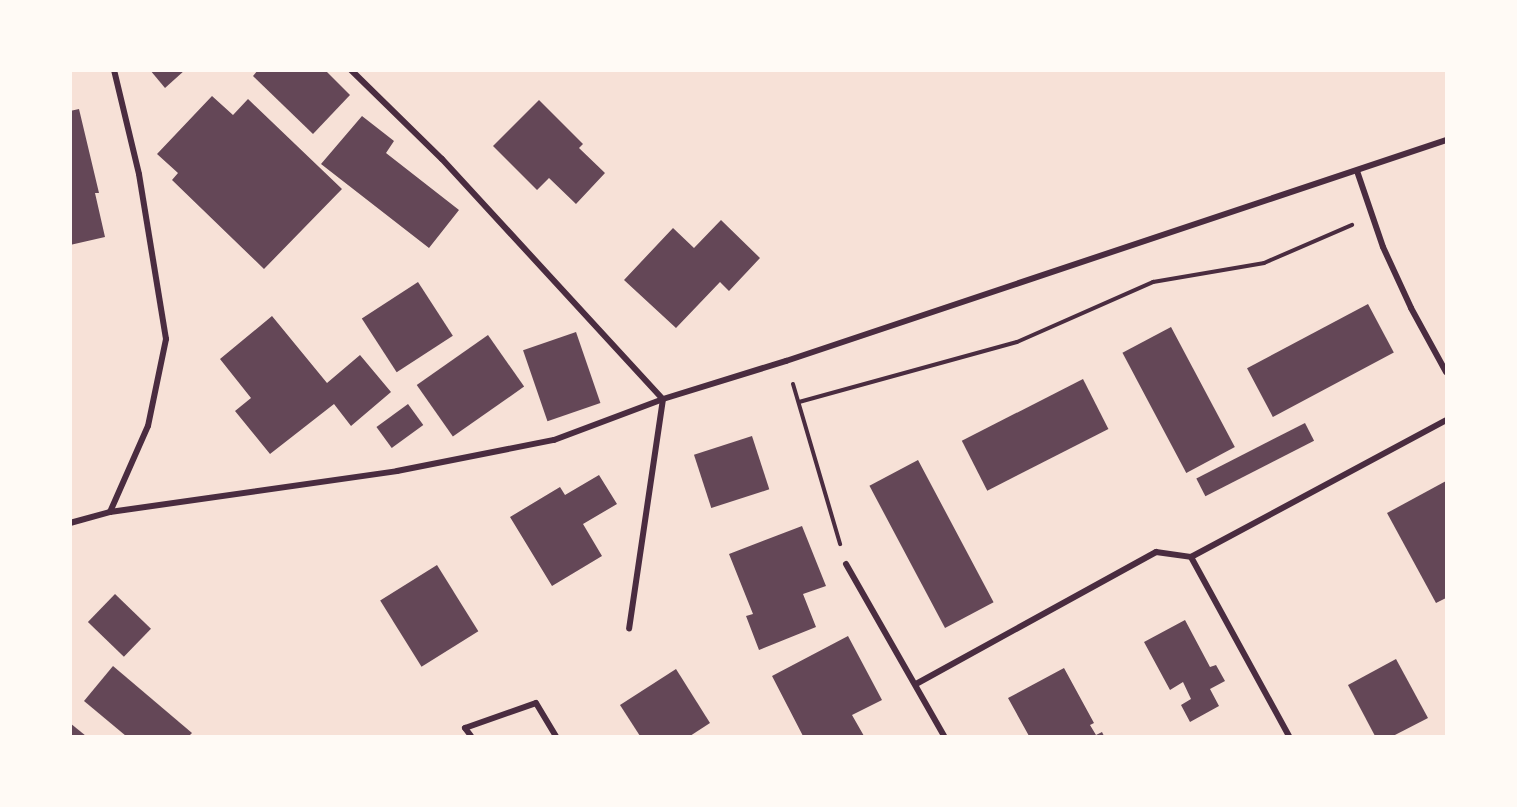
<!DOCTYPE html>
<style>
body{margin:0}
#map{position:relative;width:1517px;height:807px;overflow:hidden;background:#f7e1d7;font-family:"Sofia Sans Condensed",sans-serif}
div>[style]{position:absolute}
.building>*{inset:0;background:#644757;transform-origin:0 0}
.path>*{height:4px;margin:-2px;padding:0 2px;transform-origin:2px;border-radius:2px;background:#4a2c40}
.minor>*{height:6px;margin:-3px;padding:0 3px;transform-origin:3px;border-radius:3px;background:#4a2c40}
span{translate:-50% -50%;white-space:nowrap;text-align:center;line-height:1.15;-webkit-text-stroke:6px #fffaf5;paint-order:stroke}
.frame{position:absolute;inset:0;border:72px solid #fffaf5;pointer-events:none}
</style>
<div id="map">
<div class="building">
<div style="clip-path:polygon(150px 70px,185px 70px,165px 88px)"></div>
<div style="clip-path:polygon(258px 70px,325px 70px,350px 95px,313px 134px,253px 76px)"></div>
<div style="clip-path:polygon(212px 96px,233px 115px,248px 99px,342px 189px,264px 269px,172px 180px,178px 173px,157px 154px)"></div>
<div style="clip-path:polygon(539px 100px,583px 144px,579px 148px,605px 173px,576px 204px,549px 178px,537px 190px,493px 146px)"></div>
<div style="clip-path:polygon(79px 109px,99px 193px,95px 193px,105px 237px,70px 245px,70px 111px)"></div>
<div style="clip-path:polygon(362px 116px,394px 141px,386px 153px,459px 210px,429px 248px,321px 164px)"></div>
<div style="clip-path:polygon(721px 220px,760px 258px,729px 291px,720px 282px,676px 328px,624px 280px,673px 228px,694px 248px)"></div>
<div style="left:418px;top:282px;width:64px;height:67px;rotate:57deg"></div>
<div style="left:1368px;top:304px;width:55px;height:137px;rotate:62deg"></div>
<div style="clip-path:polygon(272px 316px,327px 383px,360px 355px,391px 392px,351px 426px,334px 404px,270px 454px,235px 411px,251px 398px,220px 359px)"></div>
<div style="left:1171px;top:327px;width:136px;height:55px;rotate:62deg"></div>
<div style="left:576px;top:332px;width:75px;height:56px;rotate:71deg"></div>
<div style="left:488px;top:335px;width:63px;height:87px;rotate:55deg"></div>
<div style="left:1083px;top:379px;width:56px;height:136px;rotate:63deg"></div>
<div style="left:408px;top:404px;width:26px;height:39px;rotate:54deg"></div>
<div style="left:1305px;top:423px;width:20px;height:122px;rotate:63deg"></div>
<div style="left:752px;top:436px;width:56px;height:61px;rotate:72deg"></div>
<div style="left:918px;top:460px;width:161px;height:55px;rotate:62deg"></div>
<div style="clip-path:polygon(599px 475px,617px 504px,583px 524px,602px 556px,552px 586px,510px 517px,560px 487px,565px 495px)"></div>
<div style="clip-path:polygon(1446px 481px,1446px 598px,1436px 603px,1387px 513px)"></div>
<div style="clip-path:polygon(802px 526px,826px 586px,803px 594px,816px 627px,759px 650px,746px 616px,753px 614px,729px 554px)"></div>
<div style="left:437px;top:565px;width:78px;height:67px;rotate:58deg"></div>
<div style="left:115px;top:594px;width:50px;height:39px;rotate:44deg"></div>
<div style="clip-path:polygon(1185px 620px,1210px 667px,1216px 665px,1225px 681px,1210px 689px,1219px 706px,1190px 722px,1181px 705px,1191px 699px,1183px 682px,1170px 690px,1144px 642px)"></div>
<div style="clip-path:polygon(848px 636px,882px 700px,852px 715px,864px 736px,803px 736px,772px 676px)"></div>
<div style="clip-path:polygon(1396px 659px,1428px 718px,1393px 736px,1375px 736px,1348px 685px)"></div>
<div style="clip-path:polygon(113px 666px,192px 733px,189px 736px,126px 736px,84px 701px)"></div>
<div style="clip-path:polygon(1064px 668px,1094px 723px,1090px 725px,1096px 735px,1102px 732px,1104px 736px,1029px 736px,1008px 698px)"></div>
<div style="clip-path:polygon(676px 669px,710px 723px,690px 736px,640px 736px,620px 705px)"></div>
<div style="clip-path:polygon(70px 723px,86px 736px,70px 736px)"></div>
</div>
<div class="path">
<div style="left:793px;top:384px;width:167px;rotate:73.6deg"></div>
<div style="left:799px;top:402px;width:226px;rotate:-15.4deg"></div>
<div style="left:1017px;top:342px;width:149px;rotate:-23.8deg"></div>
<div style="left:1153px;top:282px;width:113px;rotate:-9.7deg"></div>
<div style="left:1264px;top:263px;width:96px;rotate:-23.4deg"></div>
</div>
<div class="minor">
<div style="left:351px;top:70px;width:127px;rotate:44.4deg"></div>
<div style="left:442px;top:159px;width:326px;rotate:47.4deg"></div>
<div style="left:663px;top:399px;width:232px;rotate:98.4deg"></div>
<div style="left:1357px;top:171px;width:80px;rotate:71.1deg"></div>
<div style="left:1383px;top:247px;width:67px;rotate:65.3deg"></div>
<div style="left:1411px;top:308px;width:73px;rotate:61.3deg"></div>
<div style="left:110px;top:512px;width:94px;rotate:-66.2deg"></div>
<div style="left:148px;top:426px;width:89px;rotate:-78.3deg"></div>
<div style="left:166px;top:339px;width:167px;rotate:-99.3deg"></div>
<div style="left:139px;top:174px;width:107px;rotate:-103.5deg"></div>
<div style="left:70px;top:523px;width:41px;rotate:-15.4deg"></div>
<div style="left:110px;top:512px;width:290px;rotate:-8.1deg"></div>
<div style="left:397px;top:471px;width:160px;rotate:-11.2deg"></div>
<div style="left:554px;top:440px;width:116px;rotate:-20.6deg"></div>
<div style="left:663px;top:399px;width:129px;rotate:-17.2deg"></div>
<div style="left:786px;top:361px;width:696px;rotate:-18.51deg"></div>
<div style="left:1191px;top:557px;width:204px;rotate:61.3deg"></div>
<div style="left:846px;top:564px;width:198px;rotate:60.3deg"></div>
<div style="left:916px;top:684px;width:274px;rotate:-28.8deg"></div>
<div style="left:1156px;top:552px;width:35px;rotate:8deg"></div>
<div style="left:1191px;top:557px;width:289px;rotate:-28.2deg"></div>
<div style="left:471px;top:736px;width:10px;rotate:-127deg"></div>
<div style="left:465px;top:728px;width:75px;rotate:-19.4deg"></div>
<div style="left:536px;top:703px;width:39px;rotate:59deg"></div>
</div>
<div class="frame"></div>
</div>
